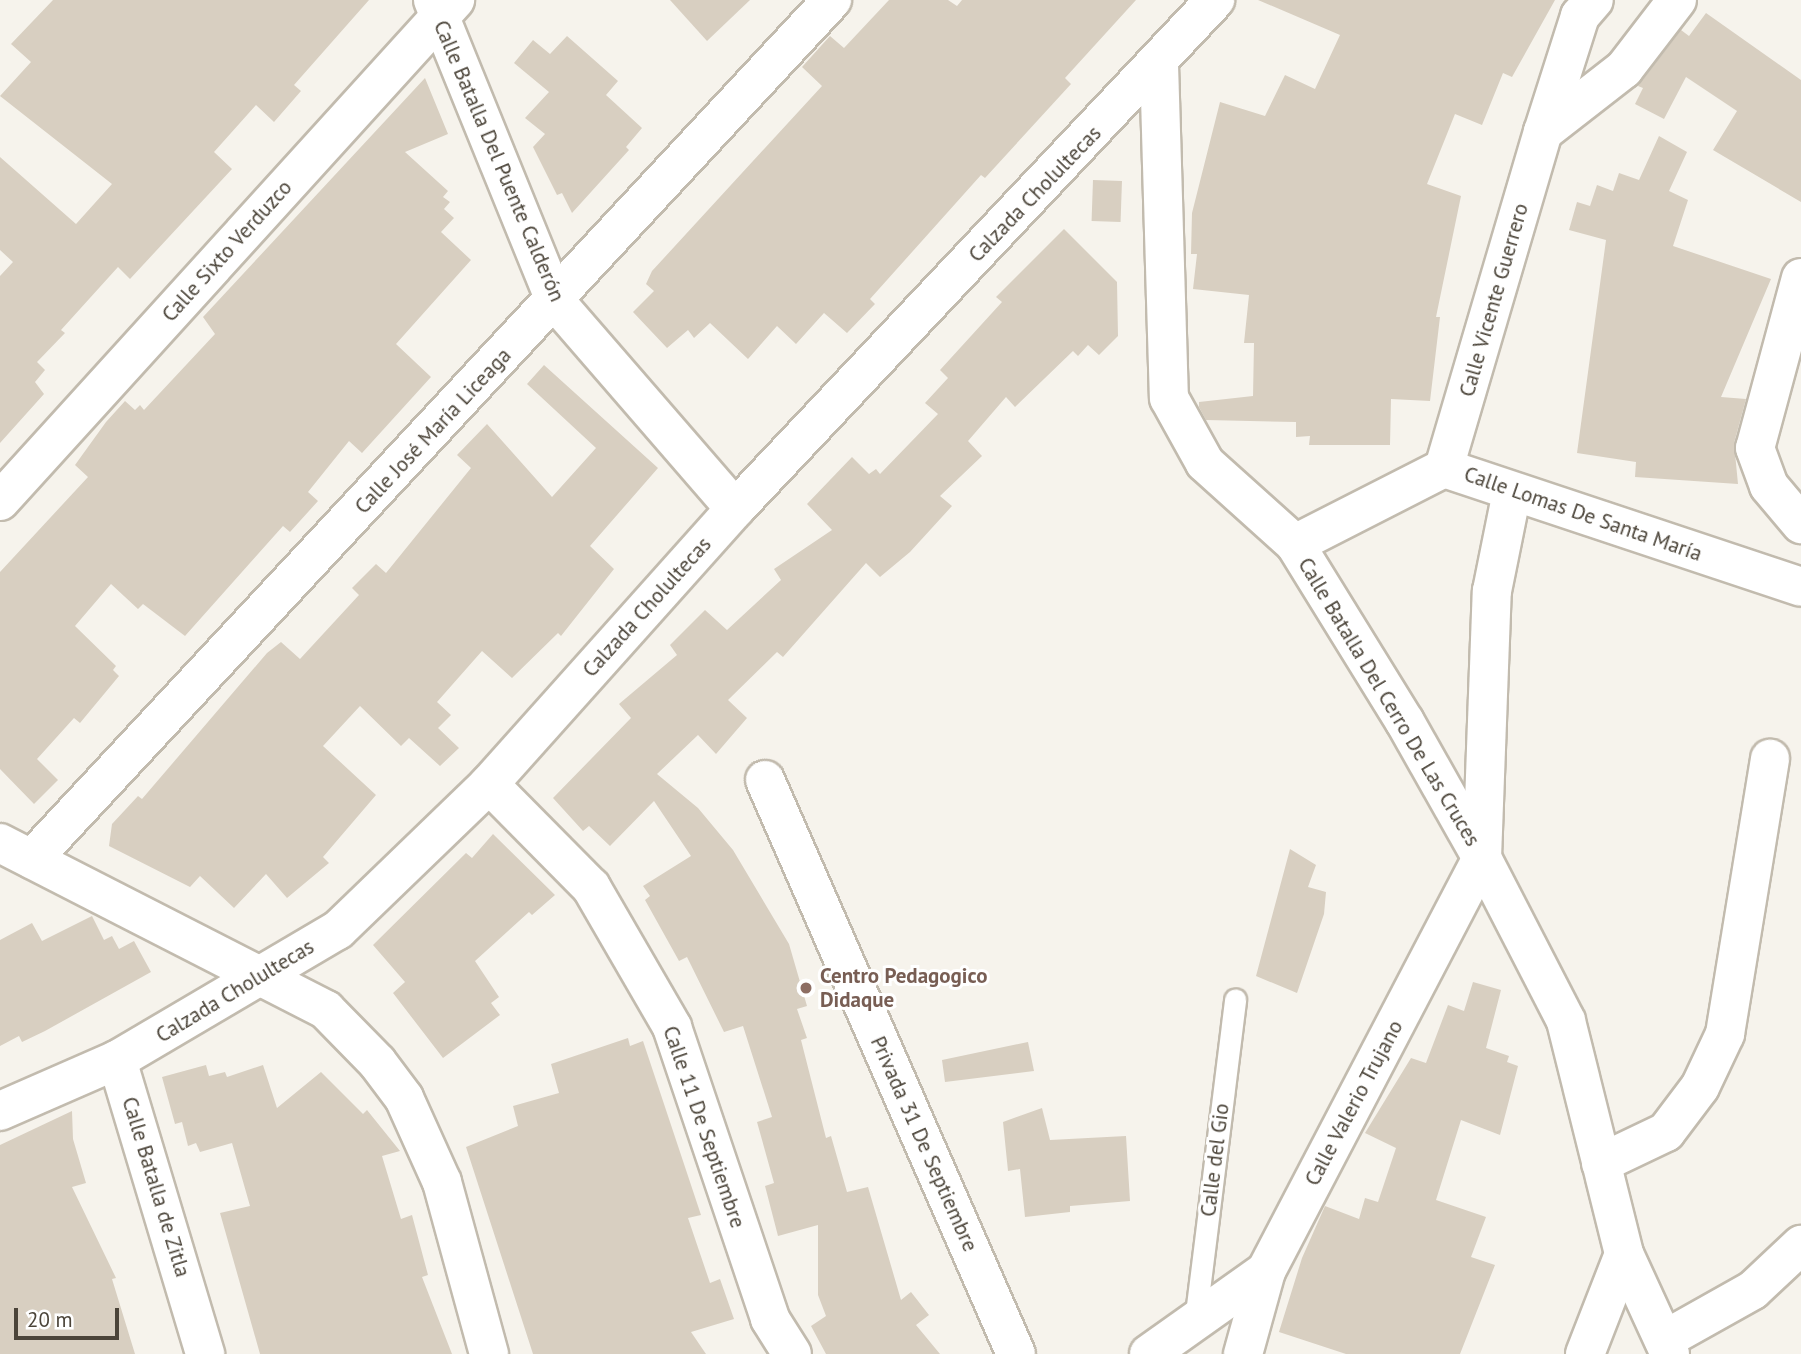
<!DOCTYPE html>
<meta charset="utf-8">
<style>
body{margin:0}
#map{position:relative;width:1801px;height:1354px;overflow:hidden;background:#f6f3ec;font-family:"PT Sans",sans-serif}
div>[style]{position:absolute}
.building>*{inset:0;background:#d8cfc1;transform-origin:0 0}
.roads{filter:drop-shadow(2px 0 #c2bbae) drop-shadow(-2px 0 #c2bbae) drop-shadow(0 2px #c2bbae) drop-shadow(0 -2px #c2bbae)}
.service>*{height:21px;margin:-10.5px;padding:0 10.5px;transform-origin:10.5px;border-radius:10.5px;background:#fff}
.minor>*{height:38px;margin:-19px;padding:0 19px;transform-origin:19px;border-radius:19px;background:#fff}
.tertiary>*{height:38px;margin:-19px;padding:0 19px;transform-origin:19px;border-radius:19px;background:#fff}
.dots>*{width:19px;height:19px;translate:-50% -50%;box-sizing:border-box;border:4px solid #fff;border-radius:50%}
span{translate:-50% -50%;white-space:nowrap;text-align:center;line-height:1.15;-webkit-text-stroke:6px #fff;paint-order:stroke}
.street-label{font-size:21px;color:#4b4439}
.education-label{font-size:21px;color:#785e54;font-weight:700}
.left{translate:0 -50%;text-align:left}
.scale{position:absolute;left:14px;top:1308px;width:105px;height:32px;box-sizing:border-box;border:4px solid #4b4439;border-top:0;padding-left:9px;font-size:21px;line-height:24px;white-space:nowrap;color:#4b4439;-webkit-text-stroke:5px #fff;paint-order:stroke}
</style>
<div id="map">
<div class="building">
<div style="clip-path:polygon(53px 0,369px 0,294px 85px,301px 91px,274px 122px,256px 105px,214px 152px,232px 169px,130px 279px,118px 267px,61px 330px,65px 333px,37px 362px,45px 370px,35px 382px,44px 394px,0 443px,0 276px,13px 262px,0 250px,0 157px,76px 224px,112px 184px,0 96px,31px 62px,11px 44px)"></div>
<div style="clip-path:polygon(670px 0,750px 0,707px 41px)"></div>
<div style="clip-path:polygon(889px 0,948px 0,957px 6px,962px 0,1136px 0,1065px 78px,1071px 84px,985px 178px,981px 175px,870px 299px,875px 304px,847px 333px,824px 313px,796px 344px,777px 326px,748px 359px,710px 323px,694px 338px,688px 330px,667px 348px,633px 312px,654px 291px,646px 284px,652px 271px,822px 86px,802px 67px,830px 36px,844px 48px)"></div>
<div style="clip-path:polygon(1258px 0,1555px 0,1512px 77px,1503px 73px,1482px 125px,1455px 114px,1427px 184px,1461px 196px,1436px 317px,1440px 317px,1430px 401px,1391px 399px,1390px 445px,1309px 445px,1310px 436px,1296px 437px,1296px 422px,1206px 420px,1199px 407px,1199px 402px,1253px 396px,1254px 343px,1244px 343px,1249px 295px,1193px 289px,1197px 254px,1191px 254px,1192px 213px,1220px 102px,1265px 116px,1285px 75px,1315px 89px,1340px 35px)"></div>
<div style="clip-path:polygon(1706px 13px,1801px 80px,1801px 202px,1713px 150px,1737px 111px,1686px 77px,1664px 119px,1635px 104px,1643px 88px,1638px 86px,1681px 30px,1689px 36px)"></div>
<div style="clip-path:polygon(567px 36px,618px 81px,606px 95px,642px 128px,626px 147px,629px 150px,572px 213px,562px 193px,557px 195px,533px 147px,545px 134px,525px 118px,549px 92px,514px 63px,533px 40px,550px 54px)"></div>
<div style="clip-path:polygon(425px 78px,448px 134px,405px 152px,448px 191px,443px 197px,450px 202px,444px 209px,454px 218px,441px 232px,471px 260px,396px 344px,431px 377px,362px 453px,349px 441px,308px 492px,318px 501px,290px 532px,283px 526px,185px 636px,143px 604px,138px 609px,111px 584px,75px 626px,116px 666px,113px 670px,119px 676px,80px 723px,74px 718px,37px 759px,58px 780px,34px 804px,0 769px,0 572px,88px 477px,75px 465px,106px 422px,125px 401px,135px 410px,140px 405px,144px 410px,215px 334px,203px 317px)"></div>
<div style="clip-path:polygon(1659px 136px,1687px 152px,1669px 191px,1688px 200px,1673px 246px,1771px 279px,1721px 397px,1746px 399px,1734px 443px,1738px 484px,1635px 477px,1636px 462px,1577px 453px,1606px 240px,1569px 230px,1577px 202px,1590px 206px,1597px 185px,1613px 191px,1619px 173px,1639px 180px)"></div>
<div style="left:1093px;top:180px;width:29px;height:41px;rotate:2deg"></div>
<div style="clip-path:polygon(1064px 229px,1117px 282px,1118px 336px,1099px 355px,1088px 345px,1078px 356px,1073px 351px,1015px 407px,1006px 397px,968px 441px,982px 456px,940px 496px,952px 506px,910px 552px,880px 577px,866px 563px,783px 657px,777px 652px,728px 700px,747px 718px,716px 754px,698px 735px,657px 774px,698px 808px,733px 850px,789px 944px,807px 1006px,797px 1009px,807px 1038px,801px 1040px,826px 1138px,831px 1136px,847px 1192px,868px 1187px,901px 1300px,911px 1292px,929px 1315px,916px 1325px,940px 1354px,826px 1354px,811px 1326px,826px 1316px,818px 1295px,818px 1225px,778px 1236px,765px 1186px,774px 1183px,757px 1122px,772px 1117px,743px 1026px,724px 1032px,687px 957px,679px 961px,645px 900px,650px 896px,643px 886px,691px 856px,654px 801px,610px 846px,589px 826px,583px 831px,553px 798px,631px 718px,619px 704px,677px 655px,670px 645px,705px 610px,727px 630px,781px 580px,774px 569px,832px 530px,807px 504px,852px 457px,869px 474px,876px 469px,880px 474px,938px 414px,925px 403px,948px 378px,940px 370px,1002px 302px,996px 297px)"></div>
<div style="clip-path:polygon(544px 365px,658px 468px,590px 546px,614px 569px,561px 636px,558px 633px,512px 678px,482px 651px,437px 702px,451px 715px,438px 728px,459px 748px,440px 766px,409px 738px,401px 746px,360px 706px,323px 746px,376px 795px,323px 857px,329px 863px,287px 898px,266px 874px,234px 908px,200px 876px,190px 887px,109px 846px,112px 824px,138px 796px,142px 799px,267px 653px,281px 642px,300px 659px,359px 595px,352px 588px,376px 564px,386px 573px,471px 468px,457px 455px,487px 424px,552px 497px,596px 448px,527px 384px)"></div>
<div style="clip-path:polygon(493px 834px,555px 895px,532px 915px,529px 912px,475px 961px,499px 997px,491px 1003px,500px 1015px,443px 1058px,393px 993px,405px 982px,373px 945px,466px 853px,472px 858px)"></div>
<div style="clip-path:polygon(1290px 849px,1316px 865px,1308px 887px,1326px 892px,1324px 914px,1297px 993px,1256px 976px)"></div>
<div style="clip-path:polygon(92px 916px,104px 940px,112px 936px,119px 949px,134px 941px,151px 972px,45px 1031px,22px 1042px,19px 1036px,0 1046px,0 940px,32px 923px,42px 941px)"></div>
<div style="clip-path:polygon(1473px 982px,1501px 990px,1486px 1048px,1509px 1056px,1507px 1062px,1518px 1066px,1500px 1135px,1461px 1120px,1436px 1200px,1486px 1217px,1471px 1257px,1495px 1265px,1460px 1354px,1346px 1354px,1279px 1332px,1302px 1258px,1325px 1206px,1359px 1219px,1365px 1198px,1378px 1202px,1396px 1148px,1365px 1133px,1411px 1058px,1426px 1063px,1448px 1005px,1464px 1011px)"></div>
<div style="clip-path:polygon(628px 1038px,630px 1046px,643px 1041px,701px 1215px,688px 1218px,710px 1283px,720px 1279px,734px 1319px,691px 1332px,706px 1354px,533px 1354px,466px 1147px,518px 1126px,513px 1106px,559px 1093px,551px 1064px)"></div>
<div style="clip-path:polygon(1028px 1042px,1034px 1071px,945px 1082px,942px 1060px)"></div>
<div style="clip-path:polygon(206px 1065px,209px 1076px,225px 1072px,227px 1077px,263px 1065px,277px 1108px,321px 1072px,363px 1114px,367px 1110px,400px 1151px,382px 1156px,401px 1219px,412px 1215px,428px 1275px,422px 1277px,452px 1354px,260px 1354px,220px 1213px,250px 1206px,232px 1143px,200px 1152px,196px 1143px,188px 1146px,182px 1122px,175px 1124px,162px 1077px)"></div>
<div style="clip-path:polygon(1042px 1108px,1050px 1140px,1126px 1136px,1130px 1201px,1070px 1206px,1070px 1212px,1025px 1217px,1020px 1169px,1008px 1171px,1003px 1122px)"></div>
<div style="clip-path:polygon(72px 1111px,73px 1139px,86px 1183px,72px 1187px,116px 1278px,112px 1279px,135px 1354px,0 1354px,0 1145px)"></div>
</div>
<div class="roads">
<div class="service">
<div style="left:1195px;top:1322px;width:325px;rotate:-82.9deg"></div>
</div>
<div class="minor">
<div style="left:433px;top:0;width:325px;rotate:67.9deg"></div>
<div style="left:555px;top:301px;width:275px;rotate:49.1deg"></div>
<div style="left:1159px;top:64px;width:334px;rotate:88.3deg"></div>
<div style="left:1169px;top:398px;width:74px;rotate:61deg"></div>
<div style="left:1205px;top:463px;width:121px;rotate:42deg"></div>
<div style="left:1295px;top:544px;width:209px;rotate:58.3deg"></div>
<div style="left:1405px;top:722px;width:156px;rotate:60.5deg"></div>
<div style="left:1482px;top:858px;width:183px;rotate:62.7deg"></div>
<div style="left:1566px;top:1021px;width:240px;rotate:76deg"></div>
<div style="left:1624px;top:1254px;width:110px;rotate:65.3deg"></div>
<div style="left:1801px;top:278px;width:176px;rotate:105.1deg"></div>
<div style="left:1755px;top:448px;width:40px;rotate:69.8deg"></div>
<div style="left:1769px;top:486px;width:50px;rotate:49.9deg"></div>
<div style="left:0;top:501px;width:677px;rotate:-47.75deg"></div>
<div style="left:1295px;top:544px;width:167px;rotate:-27deg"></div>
<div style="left:1444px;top:468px;width:376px;rotate:18.4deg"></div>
<div style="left:765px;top:780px;width:626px;rotate:66.38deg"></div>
<div style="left:489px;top:784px;width:145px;rotate:45.3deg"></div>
<div style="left:591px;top:887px;width:162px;rotate:59.9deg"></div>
<div style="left:672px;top:1027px;width:308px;rotate:71.4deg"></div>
<div style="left:770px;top:1319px;width:41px;rotate:57.8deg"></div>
<div style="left:0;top:843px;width:366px;rotate:27.1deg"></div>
<div style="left:326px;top:1010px;width:73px;rotate:45.6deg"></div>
<div style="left:377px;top:1062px;width:45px;rotate:53.1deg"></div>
<div style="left:404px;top:1098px;width:92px;rotate:65.7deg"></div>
<div style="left:442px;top:1182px;width:178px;rotate:74.7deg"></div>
<div style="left:32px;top:859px;width:1174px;rotate:-47.04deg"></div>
<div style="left:117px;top:1060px;width:307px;rotate:73.3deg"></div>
<div style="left:0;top:1111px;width:128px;rotate:-23.6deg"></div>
<div style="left:117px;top:1060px;width:256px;rotate:-30.5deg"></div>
<div style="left:338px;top:930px;width:210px;rotate:-44deg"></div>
<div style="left:489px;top:784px;width:369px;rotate:-48.2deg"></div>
<div style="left:735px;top:509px;width:700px;rotate:-46.68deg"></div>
<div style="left:1601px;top:1163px;width:72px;rotate:-25.5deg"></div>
<div style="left:1666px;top:1132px;width:56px;rotate:-52.9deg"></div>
<div style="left:1700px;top:1087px;width:59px;rotate:-64.7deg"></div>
<div style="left:1725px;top:1034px;width:279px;rotate:-80.7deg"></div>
<div style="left:1664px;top:1340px;width:102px;rotate:-29.3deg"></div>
<div style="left:1753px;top:1290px;width:66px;rotate:-43.2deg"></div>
<div style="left:1243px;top:1354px;width:86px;rotate:-74.5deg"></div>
<div style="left:1266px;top:1271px;width:466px;rotate:-62.4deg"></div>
<div style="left:1482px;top:858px;width:267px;rotate:-87.9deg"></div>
<div style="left:1492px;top:591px;width:101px;rotate:-78.6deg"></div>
<div style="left:1585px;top:1354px;width:107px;rotate:-68.7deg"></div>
</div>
<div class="tertiary">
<div style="left:1543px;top:132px;width:103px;rotate:-37.9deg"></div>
<div style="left:1624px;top:69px;width:87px;rotate:-52.5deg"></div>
<div style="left:1444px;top:468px;width:350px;rotate:-73.6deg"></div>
<div style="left:1543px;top:132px;width:122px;rotate:-72.3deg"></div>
<div style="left:1580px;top:16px;width:21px;rotate:-49deg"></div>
<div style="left:1149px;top:1354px;width:143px;rotate:-35.4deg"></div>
</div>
</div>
<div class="dots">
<div style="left:806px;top:988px;background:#8d6e63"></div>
</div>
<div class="street-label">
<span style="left:499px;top:161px;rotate:67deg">Calle Batalla Del Puente Calderón</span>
<span style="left:1035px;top:194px;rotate:-46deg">Calzada Cholultecas</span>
<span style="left:227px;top:251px;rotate:-48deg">Calle Sixto Verduzco</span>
<span style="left:1494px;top:300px;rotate:-74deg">Calle Vicente Guerrero</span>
<span style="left:433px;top:431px;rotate:-47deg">Calle José María Liceaga</span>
<span style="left:1583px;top:514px;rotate:19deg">Calle Lomas De Santa María</span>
<span style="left:647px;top:607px;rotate:-48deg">Calzada Cholultecas</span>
<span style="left:1389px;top:702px;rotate:59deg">Calle Batalla Del Cerro De Las Cruces</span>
<span style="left:235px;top:991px;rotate:-31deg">Calzada Cholultecas</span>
<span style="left:1354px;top:1103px;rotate:-62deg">Calle Valerio Trujano</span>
<span style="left:704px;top:1127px;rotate:71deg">Calle 11 De Septiembre</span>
<span style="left:924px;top:1144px;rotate:66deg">Privada 31 De Septiembre</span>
<span style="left:1215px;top:1160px;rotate:-83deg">Calle del Gio</span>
<span style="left:156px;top:1187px;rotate:73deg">Calle Batalla de Zitla</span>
</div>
<div class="education-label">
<span class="left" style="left:820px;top:988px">Centro Pedagogico<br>Didaque</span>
</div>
<div class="scale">20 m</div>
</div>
